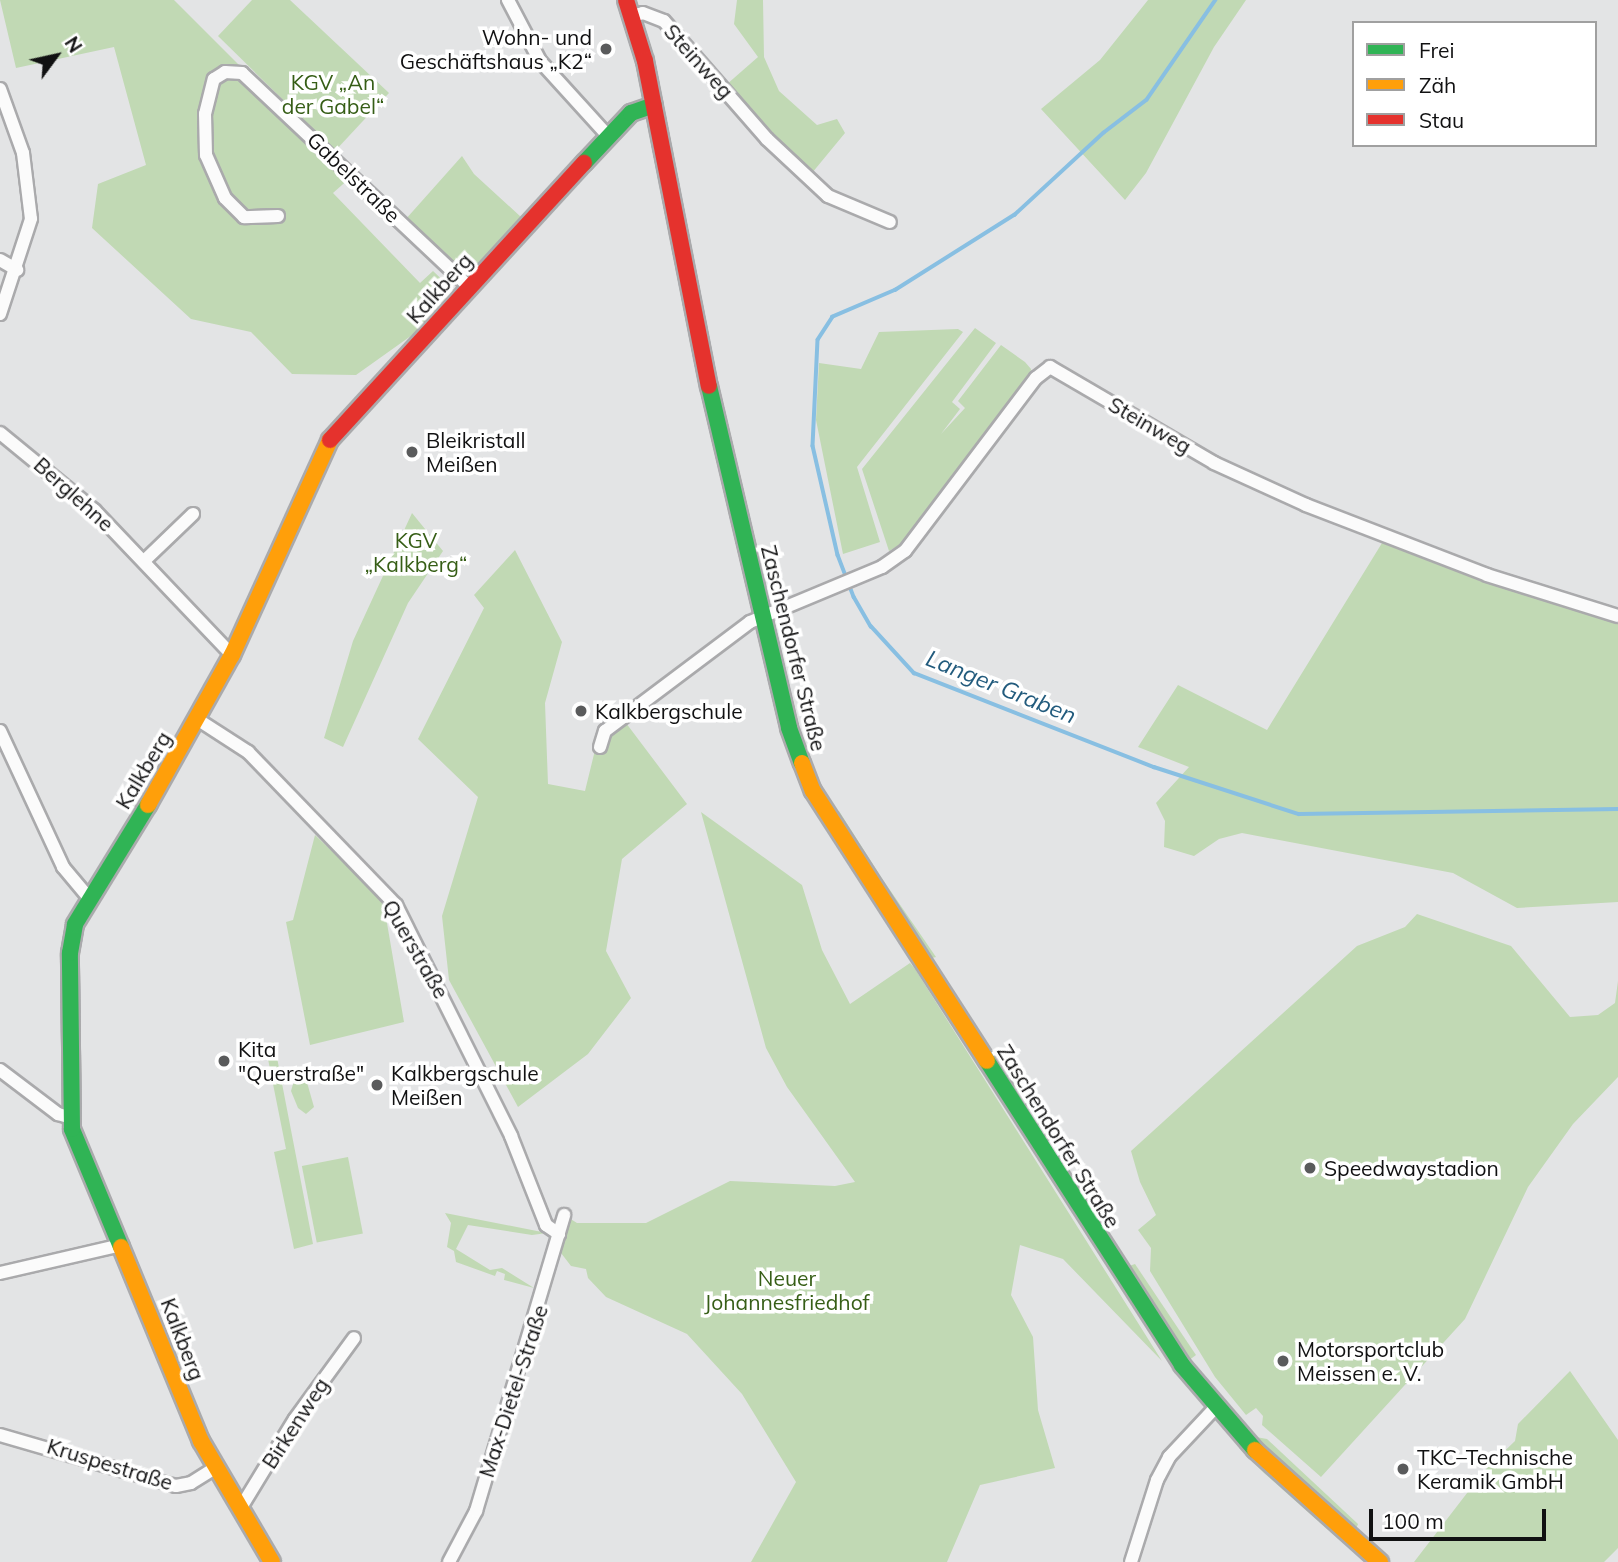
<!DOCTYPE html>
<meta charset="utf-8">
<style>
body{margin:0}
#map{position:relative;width:1618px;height:1562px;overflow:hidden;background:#e3e4e5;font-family:Mulish,sans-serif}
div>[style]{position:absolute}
.green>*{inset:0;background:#c1d9b4;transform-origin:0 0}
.stream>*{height:3.5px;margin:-1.75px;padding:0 1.75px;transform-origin:1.75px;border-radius:1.75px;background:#88bfe2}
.roads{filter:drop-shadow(2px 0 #aaaaac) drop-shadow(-2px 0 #aaaaac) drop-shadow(0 2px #aaaaac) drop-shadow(0 -2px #aaaaac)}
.street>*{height:12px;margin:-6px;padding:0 6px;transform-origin:6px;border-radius:6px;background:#fbfbfb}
.fast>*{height:16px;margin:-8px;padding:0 8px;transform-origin:8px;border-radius:8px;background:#30b455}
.slow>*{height:16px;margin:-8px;padding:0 8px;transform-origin:8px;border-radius:8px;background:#ff9f0a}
.jam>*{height:16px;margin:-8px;padding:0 8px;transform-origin:8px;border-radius:8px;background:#e5322d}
.dots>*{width:19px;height:19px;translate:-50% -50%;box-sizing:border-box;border:4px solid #fff;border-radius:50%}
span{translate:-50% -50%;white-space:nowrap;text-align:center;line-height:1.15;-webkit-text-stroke:7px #fff;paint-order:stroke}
.poi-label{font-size:21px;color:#111112}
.right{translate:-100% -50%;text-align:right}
.left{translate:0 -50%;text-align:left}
.street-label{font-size:21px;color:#111112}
.park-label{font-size:21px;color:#365e16}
.water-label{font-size:23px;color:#225b7d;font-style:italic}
.legend{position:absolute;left:1352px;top:21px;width:245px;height:126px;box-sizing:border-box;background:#fff;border:2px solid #a0a0a0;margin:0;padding:9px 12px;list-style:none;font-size:21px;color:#111112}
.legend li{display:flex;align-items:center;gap:14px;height:35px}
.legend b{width:35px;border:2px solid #a0a0a0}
.north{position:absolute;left:21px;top:21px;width:70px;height:70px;-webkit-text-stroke:5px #fff;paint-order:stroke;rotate:57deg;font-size:19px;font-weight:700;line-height:28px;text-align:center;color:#111112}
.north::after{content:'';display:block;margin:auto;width:24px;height:32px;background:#111112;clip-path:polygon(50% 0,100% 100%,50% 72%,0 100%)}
.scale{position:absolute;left:1369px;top:1509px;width:177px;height:32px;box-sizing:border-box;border:4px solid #111112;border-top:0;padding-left:9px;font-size:21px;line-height:24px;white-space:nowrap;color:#111112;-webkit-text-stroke:5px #fff;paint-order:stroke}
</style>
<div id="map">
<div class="green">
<div style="clip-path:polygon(0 0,174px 0,351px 177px,333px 193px,420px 283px,433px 271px,453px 290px,415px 333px,356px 375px,292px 374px,251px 332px,191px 319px,92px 228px,98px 184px,146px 165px,114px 47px,16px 68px)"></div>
<div style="clip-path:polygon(252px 0,290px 0,389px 93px,335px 151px,218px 36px)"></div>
<div style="clip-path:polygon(737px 0,763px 0,764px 57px,779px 91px,817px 125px,837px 119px,845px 133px,812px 173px,726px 85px,758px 57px,734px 24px)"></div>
<div style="clip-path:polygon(1148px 0,1246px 0,1214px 47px,1146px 173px,1125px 200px,1041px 109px,1100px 60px)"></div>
<div style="clip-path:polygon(462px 156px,474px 174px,521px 217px,472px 272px,459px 272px,405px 220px)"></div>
<div style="clip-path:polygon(975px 328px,996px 343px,952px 402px,960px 409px,941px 434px,965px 408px,958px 401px,1001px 345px,1025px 362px,1031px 369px,1030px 376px,908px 540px,889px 551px,862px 469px)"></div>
<div style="clip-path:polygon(958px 329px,963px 332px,857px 467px,880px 542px,843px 554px,816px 420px,819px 363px,861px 369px,879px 332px)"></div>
<div style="clip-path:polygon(412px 513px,443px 551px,408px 603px,343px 747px,324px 738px,353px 641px)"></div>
<div style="clip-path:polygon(1382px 543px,1480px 579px,1618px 621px,1618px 902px,1517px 908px,1453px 873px,1242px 833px,1219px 839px,1194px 856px,1164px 847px,1165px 821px,1156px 803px,1189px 767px,1138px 747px,1178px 685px,1267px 730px)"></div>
<div style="clip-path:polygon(515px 550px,562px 642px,545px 703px,548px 784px,585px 791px,596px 746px,626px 723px,687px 804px,622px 859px,606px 951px,631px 998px,588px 1054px,518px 1107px,449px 980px,442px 916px,478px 797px,418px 739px,484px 608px,474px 595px)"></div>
<div style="clip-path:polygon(839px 811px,881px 877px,936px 957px,932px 958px,853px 840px,836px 812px)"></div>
<div style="clip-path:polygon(701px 812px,802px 885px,822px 950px,850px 1004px,910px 963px,915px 969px,1162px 1361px,1063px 1259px,1020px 1245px,1011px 1295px,1033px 1337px,1038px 1410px,1055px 1468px,980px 1485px,947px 1562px,751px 1562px,796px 1482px,742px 1394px,687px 1334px,606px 1297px,588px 1278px,586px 1269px,571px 1266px,561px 1253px,569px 1218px,577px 1223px,646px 1223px,730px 1181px,835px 1186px,855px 1182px,787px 1087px,766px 1048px)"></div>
<div style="clip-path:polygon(315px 835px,383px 900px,404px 1022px,310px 1045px,286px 922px,293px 920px)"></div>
<div style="clip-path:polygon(1417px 914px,1511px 946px,1570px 1017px,1598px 1015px,1615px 1003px,1618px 981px,1618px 1077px,1573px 1124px,1528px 1187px,1465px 1319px,1321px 1477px,1262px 1425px,1263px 1416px,1256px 1408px,1246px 1415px,1215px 1377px,1150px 1271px,1151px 1248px,1138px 1230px,1156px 1215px,1140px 1182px,1131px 1151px,1357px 946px,1405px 927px)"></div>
<div style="clip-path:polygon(274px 1042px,313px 1244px,294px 1249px,274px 1152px,286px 1149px,265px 1044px)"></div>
<div style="clip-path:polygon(306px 1079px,314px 1107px,306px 1114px,298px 1108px,291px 1091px,293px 1084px)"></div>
<div style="left:348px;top:1157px;width:78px;height:47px;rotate:79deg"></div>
<div style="clip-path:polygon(445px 1213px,547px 1233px,532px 1235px,468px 1225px,456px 1249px,490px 1270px,502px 1268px,534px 1288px,504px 1280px,505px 1274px,497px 1271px,495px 1276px,456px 1262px,454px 1251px,447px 1247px,451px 1223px)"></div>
<div style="clip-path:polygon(1135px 1264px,1196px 1355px,1188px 1361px,1139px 1287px,1129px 1266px)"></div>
<div style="clip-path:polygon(1570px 1371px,1618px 1440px,1618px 1548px,1604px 1562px,1414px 1562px,1484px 1471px,1515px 1441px,1518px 1424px)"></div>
<div style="clip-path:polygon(1256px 1437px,1267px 1439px,1358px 1524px,1356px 1529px,1279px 1465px)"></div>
<div style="clip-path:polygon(1242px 1444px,1345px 1541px,1343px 1543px,1264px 1473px,1239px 1448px)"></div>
</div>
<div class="stream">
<div style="left:1216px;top:0;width:121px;rotate:124.6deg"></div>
<div style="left:1147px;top:100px;width:54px;rotate:142.5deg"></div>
<div style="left:1104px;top:133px;width:121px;rotate:137.3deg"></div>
<div style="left:1015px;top:215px;width:141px;rotate:147.8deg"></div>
<div style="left:896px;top:290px;width:69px;rotate:156.8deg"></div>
<div style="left:833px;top:317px;width:27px;rotate:123deg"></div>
<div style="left:818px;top:340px;width:106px;rotate:92.7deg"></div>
<div style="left:813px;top:446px;width:112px;rotate:77.1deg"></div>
<div style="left:838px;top:555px;width:45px;rotate:69.1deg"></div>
<div style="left:854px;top:597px;width:34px;rotate:60deg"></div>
<div style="left:871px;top:626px;width:64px;rotate:47.5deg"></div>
<div style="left:914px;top:673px;width:258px;rotate:21.4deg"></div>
<div style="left:1154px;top:767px;width:152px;rotate:18deg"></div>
<div style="left:1299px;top:814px;width:319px;rotate:-0.9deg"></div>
</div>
<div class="roads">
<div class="street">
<div style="left:508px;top:0;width:69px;rotate:62.3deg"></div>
<div style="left:540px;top:61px;width:101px;rotate:47.8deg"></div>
<div style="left:632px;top:16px;width:11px;rotate:-15deg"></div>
<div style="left:643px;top:13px;width:22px;rotate:21deg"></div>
<div style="left:664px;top:21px;width:157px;rotate:48.9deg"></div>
<div style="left:767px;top:139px;width:83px;rotate:43.1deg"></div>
<div style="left:828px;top:196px;width:67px;rotate:22.8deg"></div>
<div style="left:0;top:89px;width:68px;rotate:70.2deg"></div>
<div style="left:23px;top:153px;width:66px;rotate:83.1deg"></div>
<div style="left:31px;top:219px;width:100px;rotate:108.1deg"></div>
<div style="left:278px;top:216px;width:34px;rotate:178deg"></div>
<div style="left:244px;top:217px;width:27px;rotate:-135deg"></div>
<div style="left:225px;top:198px;width:47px;rotate:-113.8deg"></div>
<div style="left:206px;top:155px;width:41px;rotate:-91.4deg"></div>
<div style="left:205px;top:114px;width:36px;rotate:-76deg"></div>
<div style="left:214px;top:79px;width:13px;rotate:-32deg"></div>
<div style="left:225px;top:72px;width:17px;rotate:3deg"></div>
<div style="left:242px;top:73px;width:312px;rotate:43.3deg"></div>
<div style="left:0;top:260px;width:20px;rotate:30deg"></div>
<div style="left:0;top:433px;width:122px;rotate:39.3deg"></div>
<div style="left:94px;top:510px;width:200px;rotate:46.4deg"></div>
<div style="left:144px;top:561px;width:68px;rotate:-43.8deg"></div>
<div style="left:197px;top:719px;width:61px;rotate:32.9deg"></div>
<div style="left:248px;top:752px;width:213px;rotate:46deg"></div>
<div style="left:396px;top:905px;width:258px;rotate:63.5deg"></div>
<div style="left:511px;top:1136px;width:96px;rotate:68.5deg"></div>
<div style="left:546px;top:1225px;width:16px;rotate:35deg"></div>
<div style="left:0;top:731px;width:150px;rotate:65.1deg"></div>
<div style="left:63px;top:867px;width:40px;rotate:50deg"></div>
<div style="left:600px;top:747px;width:17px;rotate:-73deg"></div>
<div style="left:605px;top:731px;width:181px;rotate:-36.9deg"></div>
<div style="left:750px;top:622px;width:143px;rotate:-22.6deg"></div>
<div style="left:882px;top:567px;width:28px;rotate:-35deg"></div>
<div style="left:905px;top:551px;width:217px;rotate:-52.9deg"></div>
<div style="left:1036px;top:378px;width:18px;rotate:-38deg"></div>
<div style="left:1050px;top:367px;width:190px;rotate:30.3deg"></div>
<div style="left:1214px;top:463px;width:101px;rotate:24.5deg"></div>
<div style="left:1306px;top:505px;width:194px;rotate:21.1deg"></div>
<div style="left:1487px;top:575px;width:137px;rotate:17.4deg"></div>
<div style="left:0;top:1070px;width:73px;rotate:37.2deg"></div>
<div style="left:58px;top:1114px;width:15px;rotate:16deg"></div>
<div style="left:0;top:1273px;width:124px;rotate:-13deg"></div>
<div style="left:0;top:1435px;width:183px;rotate:16.2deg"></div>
<div style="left:176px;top:1486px;width:15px;rotate:-11deg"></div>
<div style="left:191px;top:1483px;width:28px;rotate:-32deg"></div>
<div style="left:240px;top:1509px;width:105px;rotate:-58.6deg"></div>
<div style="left:295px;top:1419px;width:100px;rotate:-53.9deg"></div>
<div style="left:449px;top:1562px;width:58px;rotate:-62.1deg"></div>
<div style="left:476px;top:1511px;width:309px;rotate:-73.4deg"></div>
<div style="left:1131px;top:1562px;width:86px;rotate:-72.4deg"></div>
<div style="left:1157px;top:1480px;width:26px;rotate:-62deg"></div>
<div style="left:1169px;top:1457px;width:67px;rotate:-46.8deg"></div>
</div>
<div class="fast">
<div style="left:584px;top:163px;width:69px;rotate:-46.8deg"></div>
<div style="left:631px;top:113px;width:24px;rotate:-19deg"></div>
<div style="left:709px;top:386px;width:351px;rotate:76.8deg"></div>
<div style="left:789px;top:728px;width:37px;rotate:70deg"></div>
<div style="left:987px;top:1061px;width:361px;rotate:57.3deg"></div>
<div style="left:1182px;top:1365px;width:112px;rotate:49.3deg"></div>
<div style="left:121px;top:1247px;width:128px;rotate:-112.6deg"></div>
<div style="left:72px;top:1129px;width:176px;rotate:-90.7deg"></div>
<div style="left:70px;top:953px;width:29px;rotate:-80deg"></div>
<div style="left:75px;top:924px;width:140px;rotate:-58.5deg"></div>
</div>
<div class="slow">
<div style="left:802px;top:763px;width:30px;rotate:69deg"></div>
<div style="left:813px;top:791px;width:321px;rotate:57.2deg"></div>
<div style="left:148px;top:805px;width:172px;rotate:-60.8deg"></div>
<div style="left:232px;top:655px;width:236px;rotate:-65.5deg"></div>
<div style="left:121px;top:1247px;width:210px;rotate:67.6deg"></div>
<div style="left:201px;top:1441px;width:140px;rotate:59.6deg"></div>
<div style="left:1255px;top:1450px;width:168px;rotate:41.9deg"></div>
</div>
<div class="jam">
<div style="left:626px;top:0;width:64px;rotate:72.7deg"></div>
<div style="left:645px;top:61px;width:331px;rotate:78.9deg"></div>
<div style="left:330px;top:440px;width:376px;rotate:-47.5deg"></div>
</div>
</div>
<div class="dots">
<div style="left:606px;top:49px;background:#5a5b5c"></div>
<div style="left:412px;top:452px;background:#5a5b5c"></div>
<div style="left:581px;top:711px;background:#5a5b5c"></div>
<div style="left:224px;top:1061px;background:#5a5b5c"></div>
<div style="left:377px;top:1085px;background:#5a5b5c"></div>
<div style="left:1310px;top:1168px;background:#5a5b5c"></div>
<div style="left:1283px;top:1361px;background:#5a5b5c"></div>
<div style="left:1403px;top:1469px;background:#5a5b5c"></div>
</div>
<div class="poi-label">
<span class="right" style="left:592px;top:49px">Wohn- und<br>Geschäftshaus „K2“</span>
<span class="left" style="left:426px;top:452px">Bleikristall<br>Meißen</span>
<span class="left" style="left:595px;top:711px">Kalkbergschule</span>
<span class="left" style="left:238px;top:1061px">Kita<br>"Querstraße"</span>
<span class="left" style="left:391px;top:1085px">Kalkbergschule<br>Meißen</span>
<span class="left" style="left:1324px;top:1168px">Speedwaystadion</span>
<span class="left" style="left:1297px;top:1361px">Motorsportclub<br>Meissen e. V.</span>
<span class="left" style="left:1417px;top:1469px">TKC–Technische<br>Keramik GmbH</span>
</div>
<div class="street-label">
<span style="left:699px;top:61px;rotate:48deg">Steinweg</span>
<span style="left:354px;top:177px;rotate:44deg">Gabelstraße</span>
<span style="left:439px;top:288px;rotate:-48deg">Kalkberg</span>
<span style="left:1150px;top:425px;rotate:30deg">Steinweg</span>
<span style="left:74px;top:494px;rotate:42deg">Berglehne</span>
<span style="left:794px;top:648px;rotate:76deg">Zaschendorfer Straße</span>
<span style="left:143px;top:770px;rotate:-59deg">Kalkberg</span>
<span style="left:416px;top:949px;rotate:60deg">Querstraße</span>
<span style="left:1059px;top:1136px;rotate:58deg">Zaschendorfer Straße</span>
<span style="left:183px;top:1339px;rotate:69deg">Kalkberg</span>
<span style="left:513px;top:1391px;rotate:-72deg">Max-Dietel-Straße</span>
<span style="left:295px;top:1423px;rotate:-57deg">Birkenweg</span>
<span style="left:110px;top:1464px;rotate:17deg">Kruspestraße</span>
</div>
<div class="park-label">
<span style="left:333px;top:94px">KGV „An<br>der Gabel“</span>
<span style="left:416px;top:552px">KGV<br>„Kalkberg“</span>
<span style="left:787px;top:1290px">Neuer<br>Johannesfriedhof</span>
</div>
<div class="water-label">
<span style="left:1001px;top:687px;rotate:22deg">Langer Graben</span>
</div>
<ul class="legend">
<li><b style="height:9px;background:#30b455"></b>Frei</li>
<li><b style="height:9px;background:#ff9f0a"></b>Zäh</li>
<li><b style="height:9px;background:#e5322d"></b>Stau</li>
</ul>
<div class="north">N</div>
<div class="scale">100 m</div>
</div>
